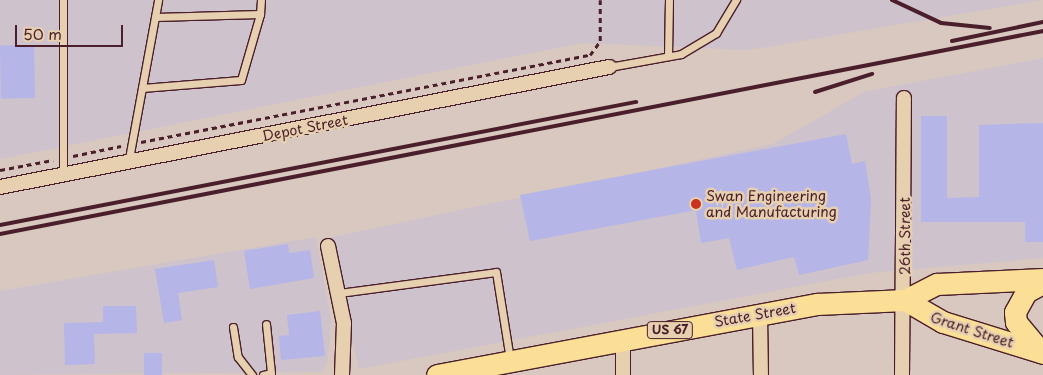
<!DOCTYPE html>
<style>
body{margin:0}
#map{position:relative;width:1043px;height:375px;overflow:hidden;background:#d8c8c0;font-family:"Playpen Sans",sans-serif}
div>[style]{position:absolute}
.built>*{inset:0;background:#cec2cc}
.building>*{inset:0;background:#b5b5e7;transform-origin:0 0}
.path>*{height:2.5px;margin-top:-1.25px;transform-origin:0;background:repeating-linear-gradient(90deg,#4a1f2b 0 5px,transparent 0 9px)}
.roads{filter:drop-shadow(1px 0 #4a1f2b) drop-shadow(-1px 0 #4a1f2b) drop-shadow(0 1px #4a1f2b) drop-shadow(0 -1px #4a1f2b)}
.service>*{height:7px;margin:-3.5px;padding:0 3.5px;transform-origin:3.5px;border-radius:3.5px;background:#e7d0b0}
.minor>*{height:14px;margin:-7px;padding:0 7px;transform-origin:7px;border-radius:7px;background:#e7d0b0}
.primary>*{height:21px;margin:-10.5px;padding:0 10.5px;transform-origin:10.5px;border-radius:10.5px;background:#fbdf96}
.rail>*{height:4px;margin:-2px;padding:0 2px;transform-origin:2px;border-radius:2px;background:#4a1f2b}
.dots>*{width:14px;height:14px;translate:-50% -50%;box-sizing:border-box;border:2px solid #e7d0b0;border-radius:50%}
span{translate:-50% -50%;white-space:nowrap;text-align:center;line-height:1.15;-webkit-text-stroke:5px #e7d0b0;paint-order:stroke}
.shield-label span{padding:1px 4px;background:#e7d0b0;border:1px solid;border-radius:4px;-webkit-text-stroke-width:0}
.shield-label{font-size:12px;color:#4a1f2b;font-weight:700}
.street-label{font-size:14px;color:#4a1f2b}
.poi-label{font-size:14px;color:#4a1f2b}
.left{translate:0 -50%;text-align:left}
.scale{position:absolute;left:15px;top:25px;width:108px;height:22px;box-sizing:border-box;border:2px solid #4a1f2b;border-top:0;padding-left:6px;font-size:15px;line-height:18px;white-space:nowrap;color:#4a1f2b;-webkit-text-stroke:4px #e7d0b0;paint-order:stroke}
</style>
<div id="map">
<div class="built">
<div style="clip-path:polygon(0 0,1043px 0,748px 50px,582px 43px,0 159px)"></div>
<div style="clip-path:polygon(1043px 58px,1043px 258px,869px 273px,359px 369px,328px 238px,773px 144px,864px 92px)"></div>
<div style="clip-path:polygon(316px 237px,331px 320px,328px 362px,322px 372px,0 375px,0 291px)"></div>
</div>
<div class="building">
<div style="left:34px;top:45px;width:53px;height:34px;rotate:89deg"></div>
<div style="clip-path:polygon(921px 116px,947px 116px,947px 198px,979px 197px,979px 125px,1043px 123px,1043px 242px,1025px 242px,1025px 222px,921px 222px)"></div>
<div style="clip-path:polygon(846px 134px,852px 164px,865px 161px,871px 199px,868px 260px,799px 275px,794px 257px,737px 270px,729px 238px,701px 243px,696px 210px,530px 241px,520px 195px)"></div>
<div style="clip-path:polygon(288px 244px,289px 253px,310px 250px,314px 278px,250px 289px,244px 251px)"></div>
<div style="clip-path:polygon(214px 260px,218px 287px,178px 293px,182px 320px,164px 323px,155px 269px)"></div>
<div style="clip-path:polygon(103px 306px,136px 306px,137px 333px,94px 334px,95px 364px,65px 365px,64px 323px,103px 322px)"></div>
<div style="clip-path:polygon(320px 311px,325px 356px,281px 360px,279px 336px,289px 335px,287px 315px)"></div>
<div style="left:144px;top:353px;width:18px;height:22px"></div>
</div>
<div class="path">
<div style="left:141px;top:142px;width:457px;rotate:-11deg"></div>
<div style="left:590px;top:55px;width:17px;rotate:-54deg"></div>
<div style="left:600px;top:41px;width:41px;rotate:-90deg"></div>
<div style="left:73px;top:156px;width:49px;rotate:-11.8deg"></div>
<div style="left:0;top:170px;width:54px;rotate:-10.7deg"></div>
</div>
<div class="roads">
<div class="service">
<div style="left:63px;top:0;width:175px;rotate:90deg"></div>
<div style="left:155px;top:17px;width:105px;rotate:-1.6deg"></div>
<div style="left:260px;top:14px;width:14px;rotate:-86deg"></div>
<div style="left:668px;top:56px;width:56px;rotate:-89deg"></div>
<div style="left:609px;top:67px;width:73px;rotate:-10.2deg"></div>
<div style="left:681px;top:54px;width:41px;rotate:-31deg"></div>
<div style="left:716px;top:33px;width:39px;rotate:-59deg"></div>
<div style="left:142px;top:88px;width:99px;rotate:-4.6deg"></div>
<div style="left:241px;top:80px;width:69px;rotate:-73.9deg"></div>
<div style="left:128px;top:164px;width:167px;rotate:-79.6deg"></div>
<div style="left:339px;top:293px;width:158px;rotate:-7.6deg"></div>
<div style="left:496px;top:272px;width:88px;rotate:80.9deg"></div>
<div style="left:233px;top:327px;width:30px;rotate:81deg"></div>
<div style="left:238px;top:357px;width:23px;rotate:52deg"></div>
<div style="left:263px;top:375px;width:8px;rotate:-14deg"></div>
<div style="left:271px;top:373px;width:49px;rotate:-95.8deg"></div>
</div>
<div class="minor">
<div style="left:0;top:187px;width:621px;rotate:-11.15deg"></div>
<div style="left:328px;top:246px;width:79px;rotate:78.3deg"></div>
<div style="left:344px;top:323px;width:52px;rotate:92.2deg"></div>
<div style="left:760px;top:314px;width:61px;rotate:89.1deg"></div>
<div style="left:623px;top:375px;width:36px;rotate:-90deg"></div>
<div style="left:902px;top:375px;width:277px;rotate:-89.6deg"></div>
</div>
<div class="primary">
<div style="left:905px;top:300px;width:44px;rotate:30.1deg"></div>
<div style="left:943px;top:322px;width:105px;rotate:17.2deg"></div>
<div style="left:1041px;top:352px;width:39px;rotate:-130deg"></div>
<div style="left:1016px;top:322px;width:10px;rotate:-96deg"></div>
<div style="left:1015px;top:312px;width:23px;rotate:-61deg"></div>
<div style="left:1026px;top:292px;width:19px;rotate:-28deg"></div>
<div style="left:437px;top:375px;width:387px;rotate:-10.6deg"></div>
<div style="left:817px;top:304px;width:88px;rotate:-2.6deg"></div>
<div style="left:905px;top:300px;width:36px;rotate:-27deg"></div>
<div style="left:937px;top:284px;width:106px;rotate:-2.7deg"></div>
</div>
</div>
<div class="rail">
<div style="left:892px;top:0;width:54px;rotate:25.1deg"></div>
<div style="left:941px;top:23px;width:49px;rotate:5.8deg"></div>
<div style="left:952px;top:41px;width:93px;rotate:-11.8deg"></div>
<div style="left:815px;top:92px;width:60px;rotate:-17.5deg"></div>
<div style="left:0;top:225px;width:648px;rotate:-10.95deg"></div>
<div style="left:0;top:234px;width:1063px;rotate:-11.01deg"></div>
</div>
<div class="dots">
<div style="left:696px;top:204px;background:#c8321e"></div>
</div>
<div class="shield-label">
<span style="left:670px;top:330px">US 67</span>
</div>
<div class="street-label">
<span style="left:305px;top:128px;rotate:-11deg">Depot Street</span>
<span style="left:905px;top:236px;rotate:-90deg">26th Street</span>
<span style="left:755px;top:315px;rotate:-10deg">State Street</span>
<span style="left:972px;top:330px;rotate:18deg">Grant Street</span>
</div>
<div class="poi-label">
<span class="left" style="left:706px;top:204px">Swan Engineering<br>and Manufacturing</span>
</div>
<div class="scale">50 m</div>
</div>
